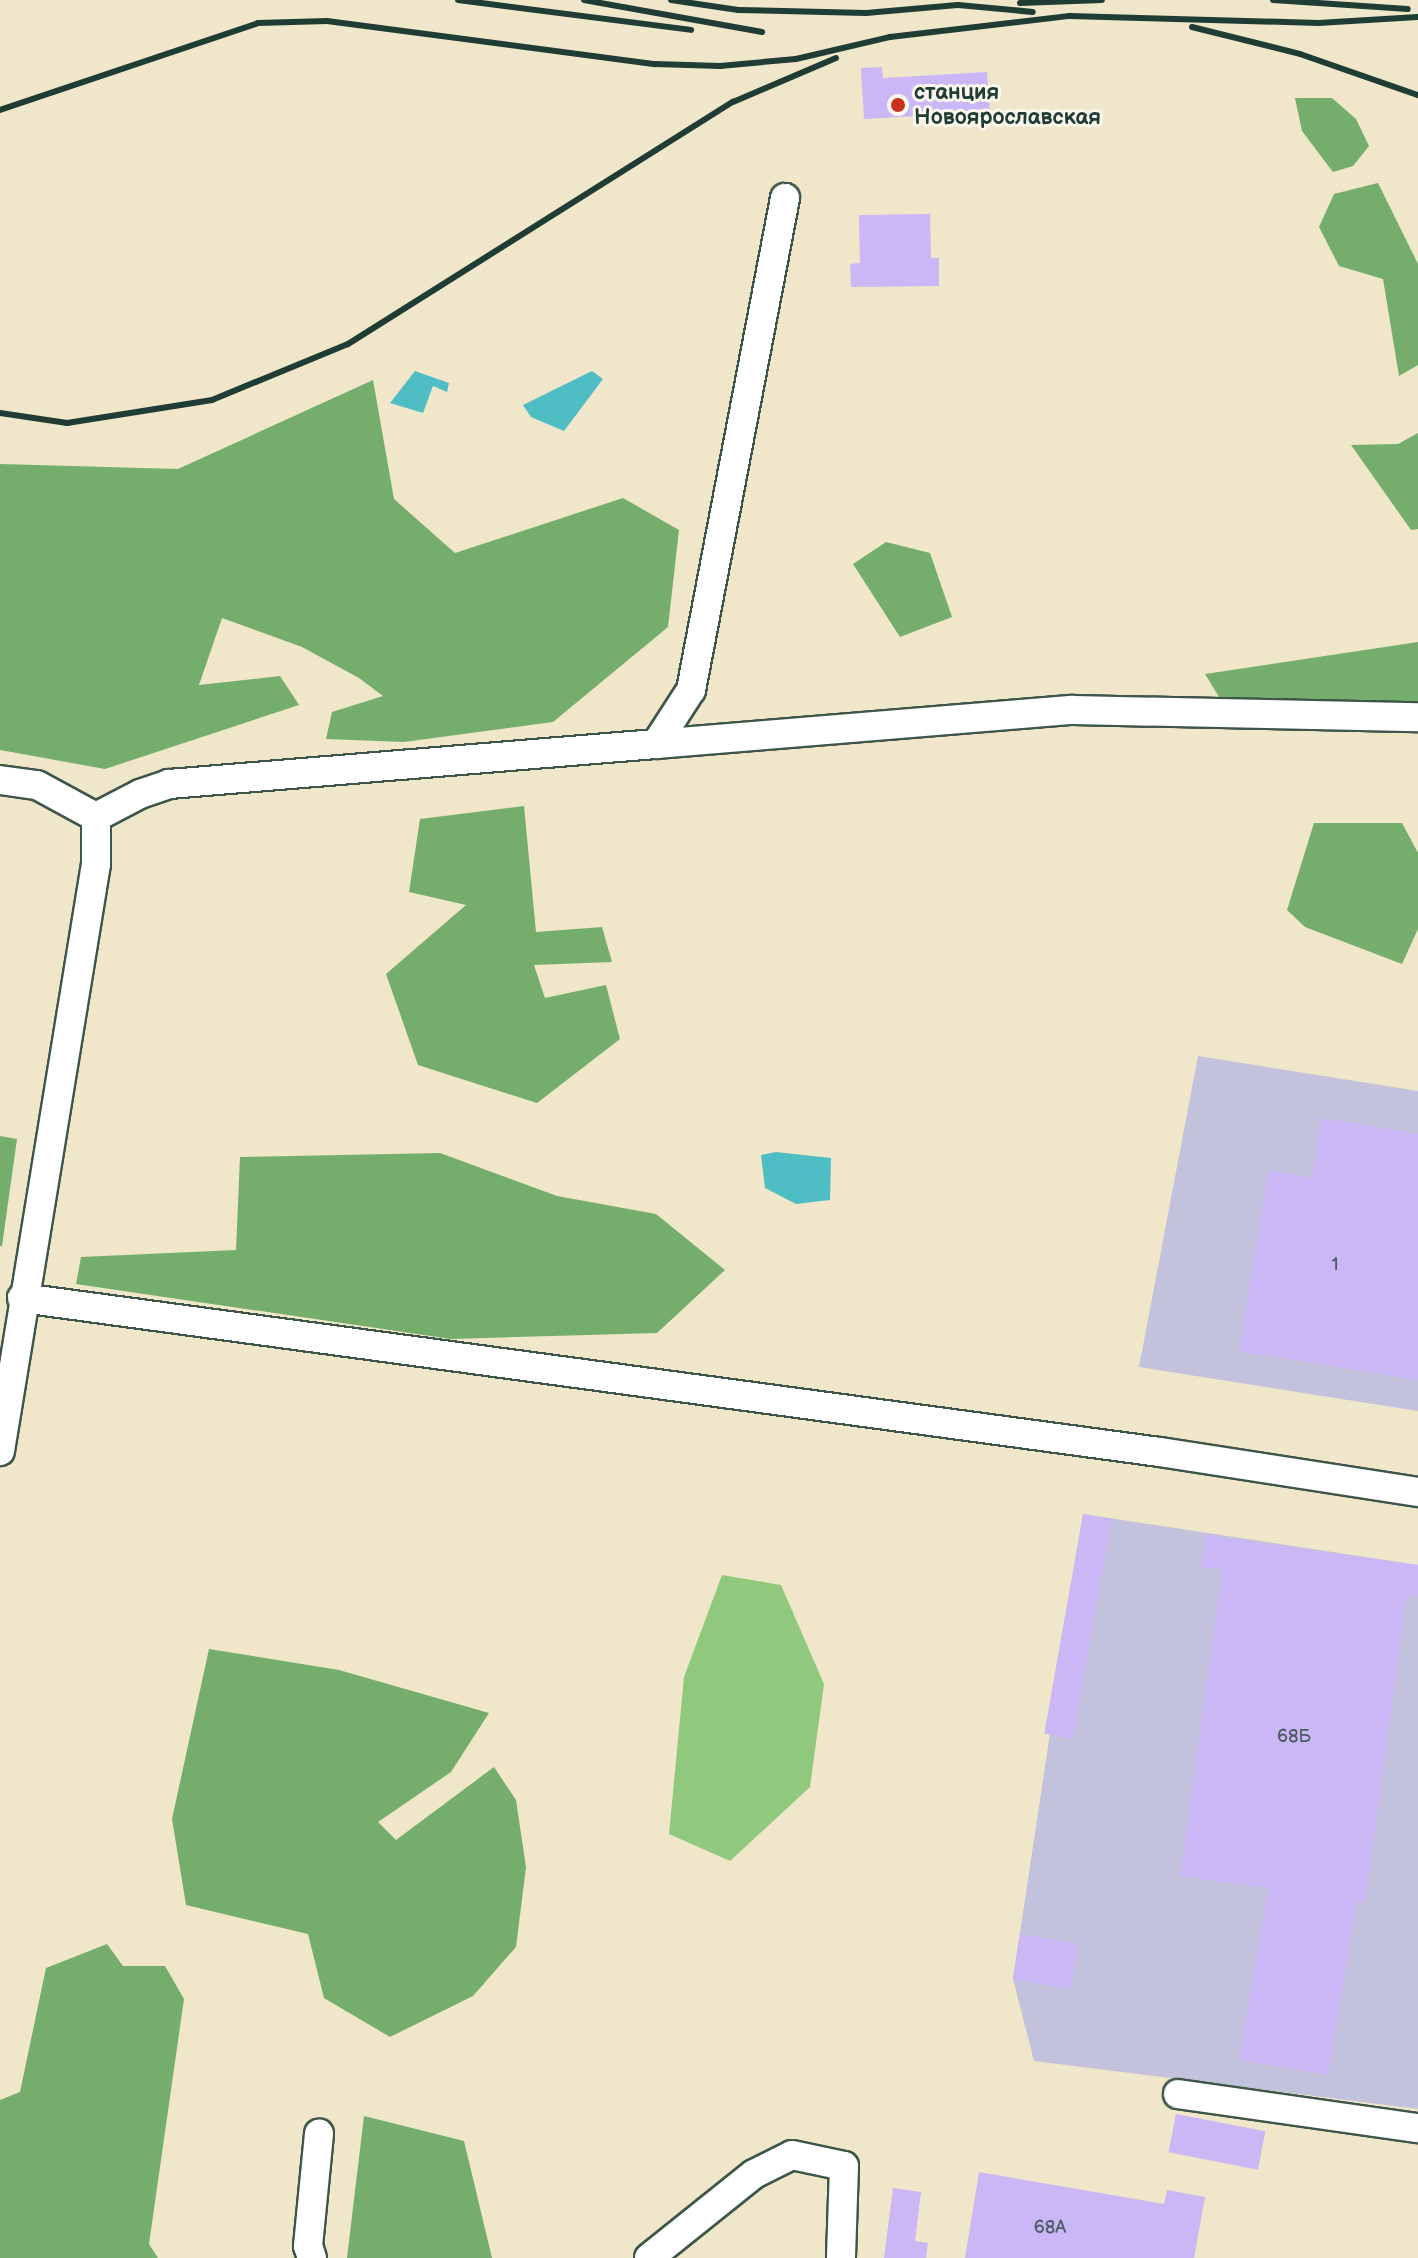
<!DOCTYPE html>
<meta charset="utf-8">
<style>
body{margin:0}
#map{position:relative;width:1418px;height:2258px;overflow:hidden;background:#f0e6ca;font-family:"Balsamiq Sans",sans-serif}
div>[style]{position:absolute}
.industrial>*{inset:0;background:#c2c2dc}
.green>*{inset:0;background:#90c97d}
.forest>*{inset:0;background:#74ad6c}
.water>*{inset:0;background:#4fbec4}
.building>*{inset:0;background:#cbb6f6;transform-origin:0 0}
.roads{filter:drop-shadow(2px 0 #3e564a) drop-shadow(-2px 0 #3e564a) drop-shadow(0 2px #3e564a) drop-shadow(0 -2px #3e564a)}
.minor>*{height:28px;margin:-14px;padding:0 14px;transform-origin:14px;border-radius:14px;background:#fff}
.rail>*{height:6px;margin:-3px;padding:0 3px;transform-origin:3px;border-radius:3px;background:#1f3d34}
.dots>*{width:22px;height:22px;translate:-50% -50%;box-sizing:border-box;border:4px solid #fbf7ec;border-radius:50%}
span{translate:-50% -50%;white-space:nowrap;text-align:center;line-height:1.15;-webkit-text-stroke:6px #fbf7ec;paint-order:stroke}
.number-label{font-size:18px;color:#4a5b64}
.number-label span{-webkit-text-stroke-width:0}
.poi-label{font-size:22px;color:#1f3d34;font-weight:700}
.left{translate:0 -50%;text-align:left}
</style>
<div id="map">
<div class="industrial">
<div style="clip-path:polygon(1198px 1056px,1418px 1091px,1418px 1411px,1139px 1367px)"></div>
<div style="clip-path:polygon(1083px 1514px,1418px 1565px,1418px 2109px,1034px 2061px,1013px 1979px)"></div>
</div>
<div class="green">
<div style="clip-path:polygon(722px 1575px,781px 1585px,824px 1684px,810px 1787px,730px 1861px,669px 1834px,684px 1677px)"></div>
</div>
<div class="forest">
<div style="clip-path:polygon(1295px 98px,1332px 98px,1356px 119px,1369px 146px,1353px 166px,1333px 172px,1302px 131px)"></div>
<div style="clip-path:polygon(1378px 183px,1418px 264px,1418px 365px,1399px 376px,1383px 279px,1339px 266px,1319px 227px,1334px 194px)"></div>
<div style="clip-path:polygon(373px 380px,394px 499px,455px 553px,623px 498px,679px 530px,668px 627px,553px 722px,404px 742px,326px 739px,332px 712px,383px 696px,359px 678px,302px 647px,222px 618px,199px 685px,280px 676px,299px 705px,105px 769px,0 750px,0 464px,178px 469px)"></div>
<div style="clip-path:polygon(1418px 433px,1418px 529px,1411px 530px,1351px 445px,1398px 444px)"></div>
<div style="clip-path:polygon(886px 542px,930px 553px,952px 617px,900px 637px,853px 564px)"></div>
<div style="clip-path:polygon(1418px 642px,1418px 714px,1232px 718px,1205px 674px)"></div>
<div style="clip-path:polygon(524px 806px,536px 932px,602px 927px,612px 962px,534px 965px,545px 998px,606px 985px,620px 1039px,537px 1103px,418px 1065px,386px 974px,466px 905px,409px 892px,420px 819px)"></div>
<div style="clip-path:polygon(1314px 823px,1402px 823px,1418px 853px,1418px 929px,1402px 964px,1305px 927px,1287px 910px)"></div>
<div style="clip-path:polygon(0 1136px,17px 1139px,2px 1246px,0 1246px)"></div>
<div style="clip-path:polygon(440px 1153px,557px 1196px,656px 1214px,725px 1270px,657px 1333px,451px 1339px,76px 1284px,81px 1257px,236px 1250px,240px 1157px)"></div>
<div style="clip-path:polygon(209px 1649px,339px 1670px,489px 1713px,451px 1772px,378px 1822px,396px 1840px,494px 1767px,516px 1800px,526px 1867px,516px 1947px,473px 1996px,390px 2037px,324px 1998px,308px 1934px,186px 1905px,172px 1819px)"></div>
<div style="clip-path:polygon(107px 1944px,123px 1966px,165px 1966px,184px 1999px,149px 2244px,158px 2258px,0 2258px,0 2100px,20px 2092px,46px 1968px)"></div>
<div style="clip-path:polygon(364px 2116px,464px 2141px,492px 2258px,347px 2258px)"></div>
</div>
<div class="water">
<div style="clip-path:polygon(415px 371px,449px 383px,447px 392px,433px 386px,423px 413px,390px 403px)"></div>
<div style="clip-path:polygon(592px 371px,603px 379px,564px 431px,531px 417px,523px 405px)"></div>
<div style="clip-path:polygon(776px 1152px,831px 1158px,830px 1200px,796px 1204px,765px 1188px,761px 1155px)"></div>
</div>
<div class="building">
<div style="clip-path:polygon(882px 67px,883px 78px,987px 72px,990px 112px,864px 119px,861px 68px)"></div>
<div style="clip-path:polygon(930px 214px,931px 258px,939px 258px,939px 286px,851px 287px,850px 264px,860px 263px,859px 215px)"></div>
<div style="clip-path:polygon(1321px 1118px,1418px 1134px,1418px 1380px,1239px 1351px,1268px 1171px,1312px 1178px)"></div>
<div style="left:1083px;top:1514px;width:29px;height:223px;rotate:10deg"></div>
<div style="clip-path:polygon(1205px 1535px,1418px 1565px,1418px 1597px,1407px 1595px,1365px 1902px,1357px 1901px,1328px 2075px,1239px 2060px,1268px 1888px,1180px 1876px,1222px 1570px,1201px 1567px)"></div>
<div style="left:1020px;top:1934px;width:59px;height:46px;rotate:9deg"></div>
<div style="left:1176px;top:2114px;width:91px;height:39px;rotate:11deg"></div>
<div style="clip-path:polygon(979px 2172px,1164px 2204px,1167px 2190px,1205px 2197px,1194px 2258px,965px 2258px)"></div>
<div style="clip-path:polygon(893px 2188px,921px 2192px,915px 2241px,928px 2243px,926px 2258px,884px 2258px)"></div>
</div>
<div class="roads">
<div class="minor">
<div style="left:656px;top:744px;width:418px;rotate:-4.7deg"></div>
<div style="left:1073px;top:710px;width:345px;rotate:1.2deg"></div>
<div style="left:0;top:780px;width:37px;rotate:8deg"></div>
<div style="left:37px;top:785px;width:67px;rotate:28.5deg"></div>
<div style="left:96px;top:817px;width:47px;rotate:90deg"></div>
<div style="left:96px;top:864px;width:595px;rotate:99.29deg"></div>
<div style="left:96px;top:817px;width:50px;rotate:-27.6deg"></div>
<div style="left:140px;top:794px;width:31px;rotate:-19deg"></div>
<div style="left:169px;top:784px;width:489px;rotate:-4.7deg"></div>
<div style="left:656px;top:744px;width:64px;rotate:-57.1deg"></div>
<div style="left:691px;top:690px;width:501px;rotate:-79.18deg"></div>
<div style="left:22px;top:1298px;width:1148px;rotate:7.71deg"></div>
<div style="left:1160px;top:1452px;width:261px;rotate:8.8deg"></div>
<div style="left:1178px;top:2094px;width:242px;rotate:8.1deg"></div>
<div style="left:312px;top:2258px;width:13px;rotate:-108deg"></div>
<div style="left:308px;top:2246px;width:113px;rotate:-84.4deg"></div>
<div style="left:649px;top:2258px;width:134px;rotate:-38.7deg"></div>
<div style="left:754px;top:2174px;width:42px;rotate:-26.6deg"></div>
<div style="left:792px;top:2155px;width:53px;rotate:11.9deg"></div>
<div style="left:844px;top:2166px;width:92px;rotate:91.9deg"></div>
</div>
</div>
<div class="rail">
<div style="left:458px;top:0;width:235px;rotate:7.3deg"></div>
<div style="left:584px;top:0;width:181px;rotate:10.2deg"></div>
<div style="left:671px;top:0;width:68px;rotate:8.5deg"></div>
<div style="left:738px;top:10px;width:128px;rotate:1.3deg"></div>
<div style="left:866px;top:13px;width:92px;rotate:-5deg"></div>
<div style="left:958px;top:5px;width:75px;rotate:5.3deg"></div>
<div style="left:1273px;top:0;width:135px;rotate:3.8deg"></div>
<div style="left:1020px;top:3px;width:82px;rotate:-2.1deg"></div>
<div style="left:1192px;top:27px;width:111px;rotate:14deg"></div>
<div style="left:1300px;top:54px;width:125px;rotate:19.2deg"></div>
<div style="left:0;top:110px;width:272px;rotate:-18.6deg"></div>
<div style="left:258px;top:23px;width:69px;rotate:-1.7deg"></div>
<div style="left:327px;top:21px;width:331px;rotate:7.5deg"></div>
<div style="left:655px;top:64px;width:65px;rotate:1.8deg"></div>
<div style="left:720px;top:66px;width:76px;rotate:-5.3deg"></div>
<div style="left:796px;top:59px;width:97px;rotate:-13.2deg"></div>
<div style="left:890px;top:37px;width:181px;rotate:-6.7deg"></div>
<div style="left:1070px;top:16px;width:248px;rotate:1.6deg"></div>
<div style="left:1318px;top:23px;width:100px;rotate:-3.4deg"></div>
<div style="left:0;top:413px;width:68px;rotate:8.5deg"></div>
<div style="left:67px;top:423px;width:147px;rotate:-9deg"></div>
<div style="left:212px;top:400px;width:147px;rotate:-22.4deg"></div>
<div style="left:348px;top:344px;width:455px;rotate:-32.2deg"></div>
<div style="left:733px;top:102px;width:112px;rotate:-23.1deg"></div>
</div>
<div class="dots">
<div style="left:898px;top:105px;background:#c8321e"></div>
</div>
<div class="number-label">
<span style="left:1335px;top:1265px">1</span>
<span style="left:1294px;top:1737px">68Б</span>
<span style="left:1050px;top:2228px">68А</span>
</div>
<div class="poi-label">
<span class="left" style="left:914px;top:105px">станция<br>Новоярославская</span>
</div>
</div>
